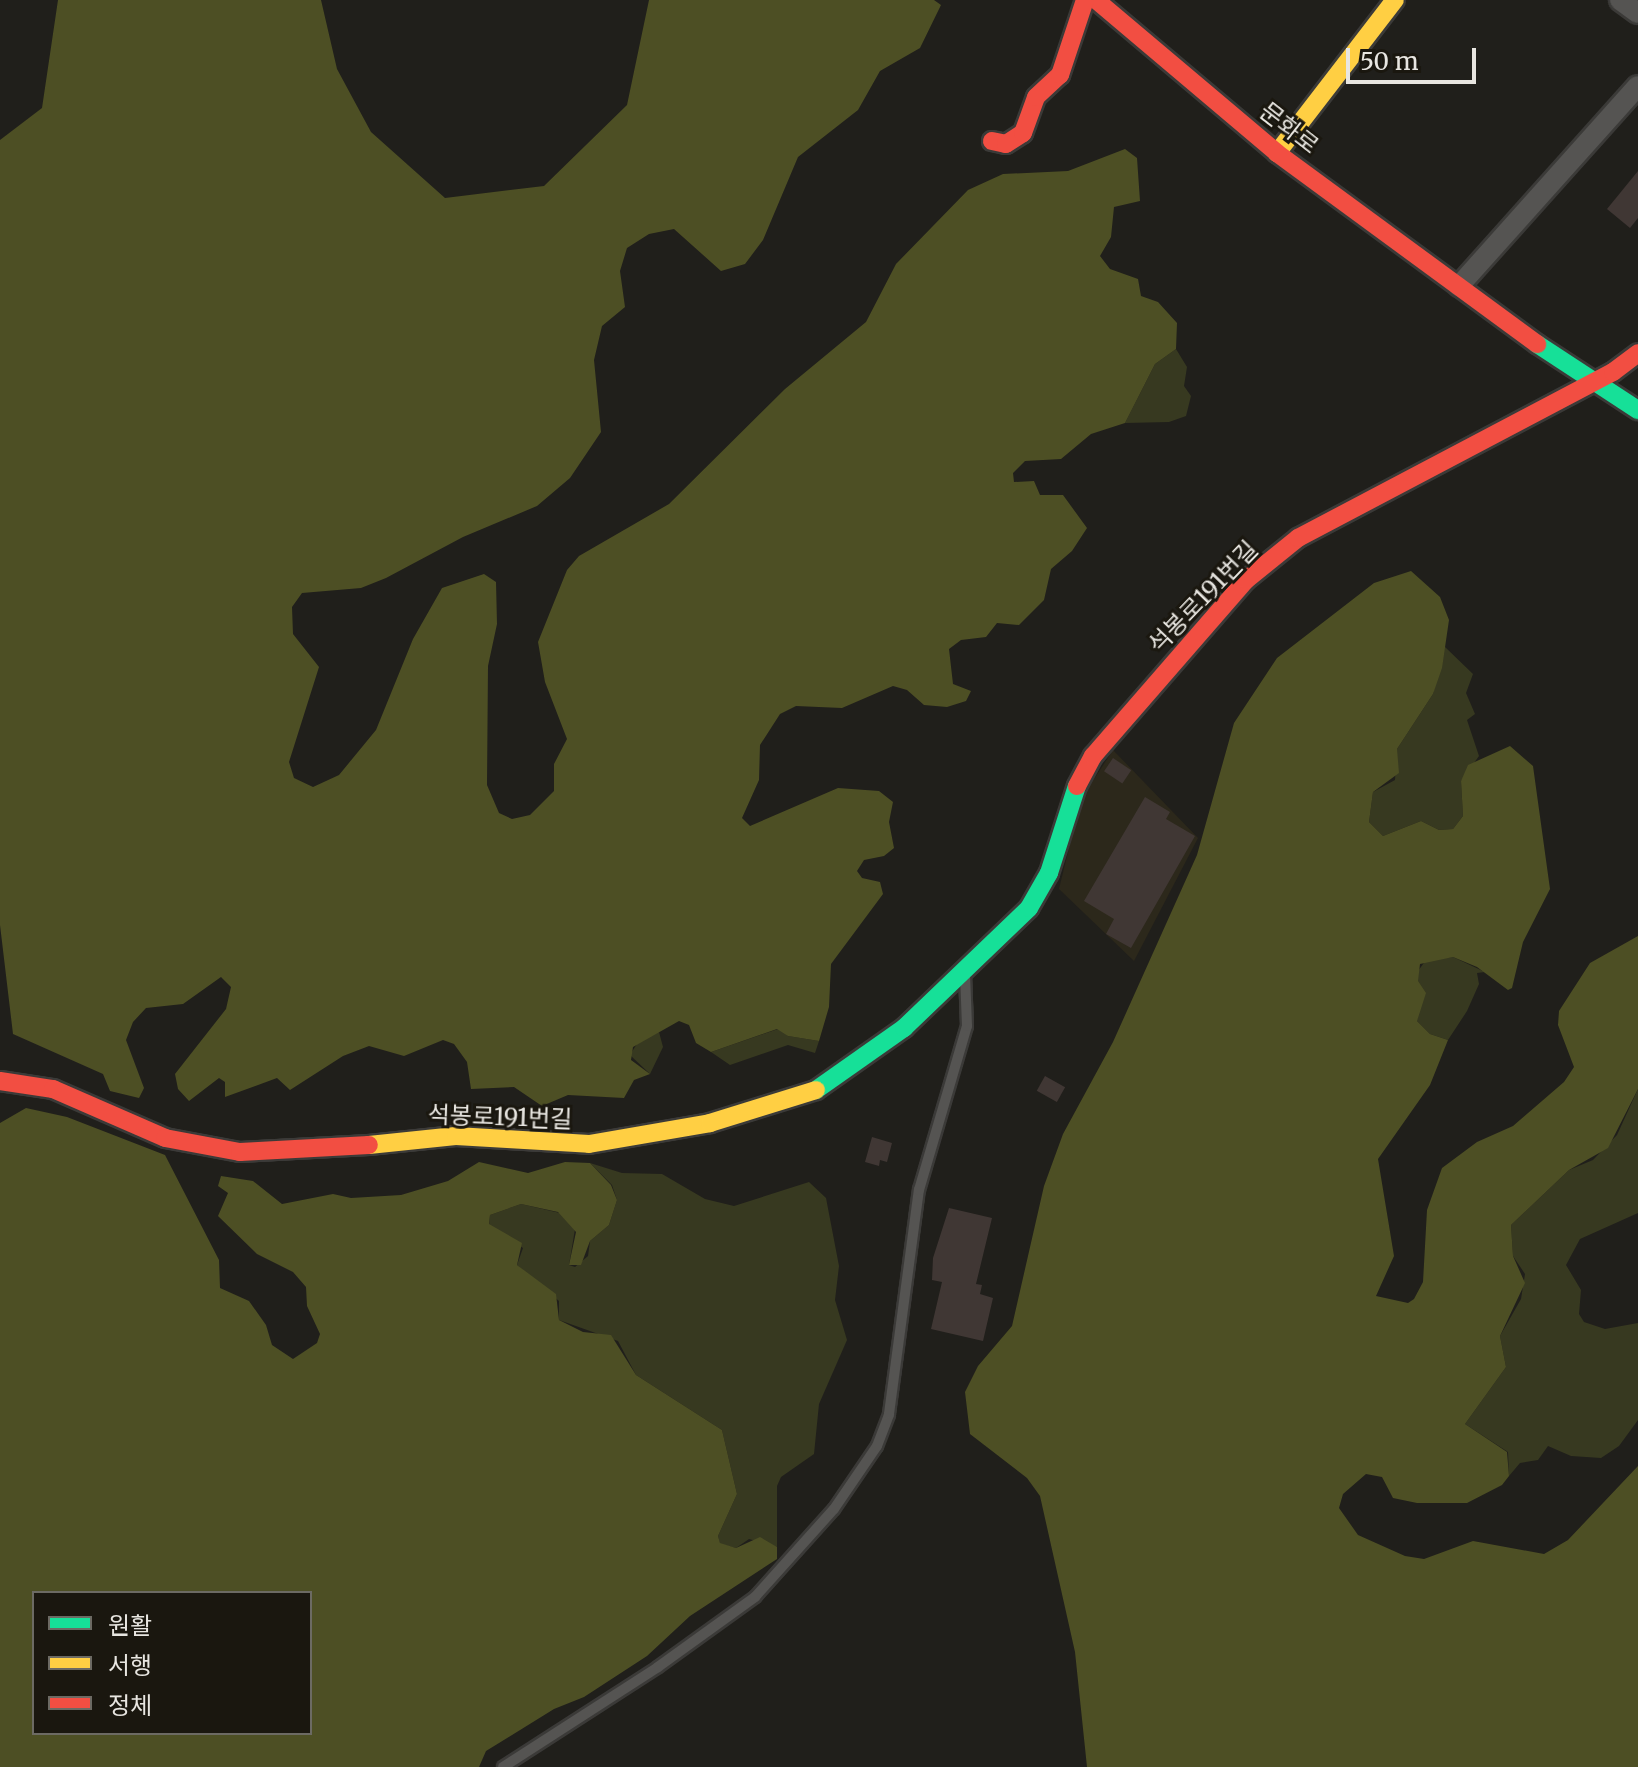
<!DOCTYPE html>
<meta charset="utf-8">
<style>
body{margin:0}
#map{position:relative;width:1638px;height:1767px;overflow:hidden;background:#201f1b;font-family:Merriweather,"Noto Sans KR",serif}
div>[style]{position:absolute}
.built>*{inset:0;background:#2c281b}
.green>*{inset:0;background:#373920}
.forest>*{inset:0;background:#4d4f24}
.building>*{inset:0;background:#403734;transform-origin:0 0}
.roads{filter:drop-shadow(2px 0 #3b3a38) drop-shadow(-2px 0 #3b3a38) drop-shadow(0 2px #3b3a38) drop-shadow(0 -2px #3b3a38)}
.lane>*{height:10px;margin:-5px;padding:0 5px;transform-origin:5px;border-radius:5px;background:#555452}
.street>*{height:20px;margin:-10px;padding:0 10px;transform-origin:10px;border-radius:10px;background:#555452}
.fast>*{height:18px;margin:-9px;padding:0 9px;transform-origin:9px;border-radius:9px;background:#16e098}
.slow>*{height:18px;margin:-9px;padding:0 9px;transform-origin:9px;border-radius:9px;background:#ffcf43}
.jam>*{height:18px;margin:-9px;padding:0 9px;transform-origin:9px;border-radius:9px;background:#f24e42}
span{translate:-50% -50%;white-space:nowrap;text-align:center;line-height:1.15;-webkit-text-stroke:6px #1a170f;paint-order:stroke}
.street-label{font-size:24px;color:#e8e6e1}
.legend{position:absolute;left:32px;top:1591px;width:280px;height:144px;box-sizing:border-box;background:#1a170f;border:2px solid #6c6a63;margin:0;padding:10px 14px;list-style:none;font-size:24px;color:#e8e6e1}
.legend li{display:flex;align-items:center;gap:16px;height:40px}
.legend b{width:40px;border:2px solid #6c6a63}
.scale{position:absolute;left:1346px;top:48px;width:130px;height:36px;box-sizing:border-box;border:4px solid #e8e6e1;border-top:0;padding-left:10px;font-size:24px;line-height:28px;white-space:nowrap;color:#e8e6e1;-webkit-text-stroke:6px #1a170f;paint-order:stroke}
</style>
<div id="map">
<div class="built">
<div style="clip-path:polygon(1113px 750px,1198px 838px,1134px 961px,1059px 889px,1081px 799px)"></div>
</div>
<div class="green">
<div style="clip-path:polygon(1176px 349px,1187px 367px,1184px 386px,1191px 396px,1186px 416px,1169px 422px,1125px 423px,1155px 364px)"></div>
<div style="clip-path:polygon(1444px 646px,1473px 674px,1466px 693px,1475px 714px,1467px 720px,1479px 756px,1461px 781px,1463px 816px,1453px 829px,1439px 830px,1421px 821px,1383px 836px,1369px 822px,1373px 792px,1395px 780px,1397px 749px,1433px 694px)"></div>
<div style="clip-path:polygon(1453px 957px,1485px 972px,1477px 973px,1479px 984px,1467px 1011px,1448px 1040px,1430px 1034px,1417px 1021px,1418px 971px,1426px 960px)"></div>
<div style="clip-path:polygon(781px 1028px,788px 1036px,819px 1041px,815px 1053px,788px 1045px,730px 1065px,711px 1052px)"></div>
<div style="clip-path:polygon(659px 1032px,663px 1047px,650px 1074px,630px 1055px,638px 1042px)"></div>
<div style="clip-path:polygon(1638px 1089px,1638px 1213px,1580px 1239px,1566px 1265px,1581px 1290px,1579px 1314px,1584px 1322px,1605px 1329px,1638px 1323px,1638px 1420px,1619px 1446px,1601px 1458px,1571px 1456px,1548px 1446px,1538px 1460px,1520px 1463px,1509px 1476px,1508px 1452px,1465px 1424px,1506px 1367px,1500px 1336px,1521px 1299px,1525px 1274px,1513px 1256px,1511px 1225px,1569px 1170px,1593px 1160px,1617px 1135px)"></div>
<div style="clip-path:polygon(590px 1163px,622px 1173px,662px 1174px,705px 1199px,734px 1206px,809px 1182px,826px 1198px,839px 1266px,835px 1300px,847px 1340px,819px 1404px,814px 1454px,781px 1477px,777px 1486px,777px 1547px,749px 1539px,736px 1548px,720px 1544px,718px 1536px,737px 1494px,722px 1430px,636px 1375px,618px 1341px,559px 1320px,559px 1301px,517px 1265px,523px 1248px,489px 1225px,490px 1215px,521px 1204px,560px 1213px,575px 1229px,569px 1265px,575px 1267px,588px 1256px,590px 1241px,609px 1225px,617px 1200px,612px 1185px)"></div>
</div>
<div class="forest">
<div style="clip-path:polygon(58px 0,321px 0,337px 69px,371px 132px,445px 198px,544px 186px,627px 105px,649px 0,934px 0,941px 5px,920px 48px,880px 71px,858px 110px,798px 157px,763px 240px,745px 264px,721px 271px,674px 229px,649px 234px,627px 248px,620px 271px,625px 307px,602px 326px,594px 360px,601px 432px,570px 478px,537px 506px,463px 537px,386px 578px,361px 588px,302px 593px,292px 607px,293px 634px,319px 667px,289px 762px,294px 778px,313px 787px,339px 775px,376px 730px,413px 639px,442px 588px,484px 574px,496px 582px,497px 624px,488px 666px,487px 785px,499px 813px,512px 819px,530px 815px,554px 791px,554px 764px,567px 739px,545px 682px,538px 642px,567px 570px,579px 556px,669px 504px,785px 389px,866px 322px,896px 264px,968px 190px,1003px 174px,1068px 171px,1125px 149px,1137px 158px,1140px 201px,1114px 207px,1111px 237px,1100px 256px,1110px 269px,1138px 279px,1141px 296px,1158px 302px,1177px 323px,1176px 349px,1155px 364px,1125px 423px,1091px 434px,1061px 459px,1025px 461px,1013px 473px,1014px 482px,1034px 481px,1040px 495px,1063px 495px,1087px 528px,1072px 551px,1051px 569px,1044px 600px,1019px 625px,997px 623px,986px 637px,961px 640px,949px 649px,953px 684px,971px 691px,966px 701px,947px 707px,924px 705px,907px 690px,893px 686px,842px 708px,796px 706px,780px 714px,760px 745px,759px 780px,742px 818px,750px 826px,838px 788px,879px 791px,893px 802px,889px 822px,894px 848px,884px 856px,864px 860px,857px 871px,862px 878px,880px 882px,883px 894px,831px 964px,829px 1007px,819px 1041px,788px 1036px,777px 1029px,711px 1052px,696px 1043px,689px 1025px,679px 1021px,633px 1047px,631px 1060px,650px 1074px,634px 1080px,624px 1098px,568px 1095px,542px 1106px,514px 1087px,471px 1089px,467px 1062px,454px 1044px,443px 1040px,404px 1056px,369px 1046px,343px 1056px,290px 1090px,277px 1078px,225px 1097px,225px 1082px,219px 1078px,189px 1101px,178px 1089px,175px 1074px,226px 1009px,231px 987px,221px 977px,183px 1004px,146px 1008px,133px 1022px,126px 1040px,144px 1088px,139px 1098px,110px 1091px,103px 1074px,13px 1034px,0 925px,0 140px,42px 108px)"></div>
<div style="clip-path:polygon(1411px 571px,1440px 597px,1449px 620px,1442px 668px,1433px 694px,1397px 749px,1399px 773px,1373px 792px,1369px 822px,1383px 836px,1421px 821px,1439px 830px,1453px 829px,1463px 816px,1461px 781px,1468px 765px,1510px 746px,1533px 766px,1550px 889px,1523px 942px,1512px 988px,1508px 990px,1477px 967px,1453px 957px,1420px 964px,1418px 981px,1426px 993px,1417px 1021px,1430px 1034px,1448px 1040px,1430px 1085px,1378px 1159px,1394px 1256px,1376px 1296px,1408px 1303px,1414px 1299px,1423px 1282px,1427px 1210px,1442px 1168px,1477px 1142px,1513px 1126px,1564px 1082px,1574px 1067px,1558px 1025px,1559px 1011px,1590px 963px,1638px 936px,1638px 1089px,1608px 1148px,1569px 1170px,1511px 1225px,1513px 1256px,1525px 1283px,1500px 1336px,1506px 1367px,1465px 1424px,1507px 1452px,1509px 1476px,1502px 1485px,1467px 1503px,1417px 1503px,1393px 1498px,1382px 1477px,1366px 1474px,1343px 1494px,1339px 1508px,1358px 1535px,1405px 1556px,1424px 1559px,1473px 1541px,1544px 1554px,1568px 1540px,1638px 1466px,1638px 1767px,1087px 1767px,1075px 1652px,1040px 1496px,1027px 1478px,970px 1434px,965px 1392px,978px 1366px,1012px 1326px,1044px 1186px,1063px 1134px,1113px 1042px,1197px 855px,1234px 723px,1277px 658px,1374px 583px)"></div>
<div style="clip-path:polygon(evenodd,26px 1108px,67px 1117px,165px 1155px,219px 1260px,220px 1288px,249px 1301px,266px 1325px,272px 1345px,293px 1359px,317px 1343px,320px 1334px,307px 1306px,306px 1287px,293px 1272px,257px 1254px,218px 1216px,228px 1193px,218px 1186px,221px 1176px,253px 1181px,282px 1204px,333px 1194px,351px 1198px,401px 1195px,448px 1181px,479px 1162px,528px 1173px,565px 1162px,590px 1163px,611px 1185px,617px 1200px,609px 1225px,590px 1241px,581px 1265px,569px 1265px,576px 1232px,558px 1212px,521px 1204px,490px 1215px,489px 1224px,522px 1243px,517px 1265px,556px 1294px,559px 1320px,583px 1332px,611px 1335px,636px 1375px,722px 1430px,737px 1494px,718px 1536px,720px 1543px,736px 1548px,760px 1537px,777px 1547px,777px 1559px,690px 1616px,647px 1656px,584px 1697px,554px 1709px,486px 1751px,479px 1767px,0 1767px,0 1123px,26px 1108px,34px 1593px,310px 1593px,310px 1733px,34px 1733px,34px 1593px)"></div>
</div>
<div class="building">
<div style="clip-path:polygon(1638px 171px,1638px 218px,1630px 228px,1607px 209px)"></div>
<div style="left:1113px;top:758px;width:22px;height:16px;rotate:34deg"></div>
<div style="clip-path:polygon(1145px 797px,1170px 812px,1166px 819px,1195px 836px,1131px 948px,1106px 934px,1114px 919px,1084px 901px)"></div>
<div style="left:1045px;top:1076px;width:23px;height:17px;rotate:29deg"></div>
<div style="clip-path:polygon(872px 1137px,892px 1143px,887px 1162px,880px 1160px,879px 1166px,865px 1162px)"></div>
<div style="clip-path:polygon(949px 1208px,992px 1218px,976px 1284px,982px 1285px,980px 1294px,993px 1298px,983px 1341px,931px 1329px,942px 1282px,932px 1280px,933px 1258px)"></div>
</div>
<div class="roads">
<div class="lane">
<div style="left:503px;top:1767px;width:184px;rotate:-32.8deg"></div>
<div style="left:658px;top:1667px;width:120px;rotate:-35.8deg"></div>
<div style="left:755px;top:1597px;width:118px;rotate:-48.1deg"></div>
<div style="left:834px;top:1509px;width:76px;rotate:-55.7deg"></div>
<div style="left:877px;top:1446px;width:34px;rotate:-69deg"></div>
<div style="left:889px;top:1414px;width:226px;rotate:-82.4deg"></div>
<div style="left:919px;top:1190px;width:171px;rotate:-73.7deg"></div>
<div style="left:967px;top:1026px;width:51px;rotate:-92.2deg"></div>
</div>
<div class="street">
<div style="left:1620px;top:0;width:22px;rotate:36deg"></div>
<div style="left:1459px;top:286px;width:268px;rotate:-48.2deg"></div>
</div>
<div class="fast">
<div style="left:1537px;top:344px;width:121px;rotate:33.2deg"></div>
<div style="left:816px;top:1090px;width:108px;rotate:-35.2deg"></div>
<div style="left:904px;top:1028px;width:173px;rotate:-43.8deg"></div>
<div style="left:1029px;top:908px;width:40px;rotate:-60.3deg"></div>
<div style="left:1049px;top:873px;width:91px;rotate:-72.2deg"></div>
</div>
<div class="slow">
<div style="left:1277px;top:153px;width:193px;rotate:-52.4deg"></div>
<div style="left:369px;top:1145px;width:87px;rotate:-5.9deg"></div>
<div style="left:456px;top:1136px;width:133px;rotate:3.4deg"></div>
<div style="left:589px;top:1144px;width:123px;rotate:-9.8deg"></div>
<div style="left:710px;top:1123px;width:111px;rotate:-17.3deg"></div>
</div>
<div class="jam">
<div style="left:1096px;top:0;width:237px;rotate:40.2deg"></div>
<div style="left:1277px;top:153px;width:323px;rotate:36.3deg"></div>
<div style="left:992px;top:141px;width:14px;rotate:12deg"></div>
<div style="left:1006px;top:144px;width:20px;rotate:-33deg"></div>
<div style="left:1023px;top:133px;width:38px;rotate:-70deg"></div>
<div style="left:1036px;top:97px;width:33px;rotate:-43deg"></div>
<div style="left:1060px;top:75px;width:79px;rotate:-71.6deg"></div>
<div style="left:1077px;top:786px;width:34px;rotate:-62deg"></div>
<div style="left:1093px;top:756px;width:233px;rotate:-49deg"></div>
<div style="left:1246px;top:580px;width:67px;rotate:-38.9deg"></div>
<div style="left:1298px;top:538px;width:356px;rotate:-27.8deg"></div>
<div style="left:1613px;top:372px;width:31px;rotate:-37deg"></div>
<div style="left:0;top:1081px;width:54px;rotate:8.6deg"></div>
<div style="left:53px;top:1089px;width:122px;rotate:23.6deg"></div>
<div style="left:165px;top:1138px;width:76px;rotate:10.6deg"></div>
<div style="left:240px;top:1152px;width:129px;rotate:-3.1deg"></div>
</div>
</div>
<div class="street-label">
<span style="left:1289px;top:128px;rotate:38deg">문화로</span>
<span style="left:1203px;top:597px;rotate:-46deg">석봉로191번길</span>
<span style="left:500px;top:1117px;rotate:2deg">석봉로191번길</span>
</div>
<ul class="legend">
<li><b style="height:10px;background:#16e098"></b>원활</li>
<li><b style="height:10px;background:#ffcf43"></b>서행</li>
<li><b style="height:10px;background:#f24e42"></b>정체</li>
</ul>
<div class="scale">50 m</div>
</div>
